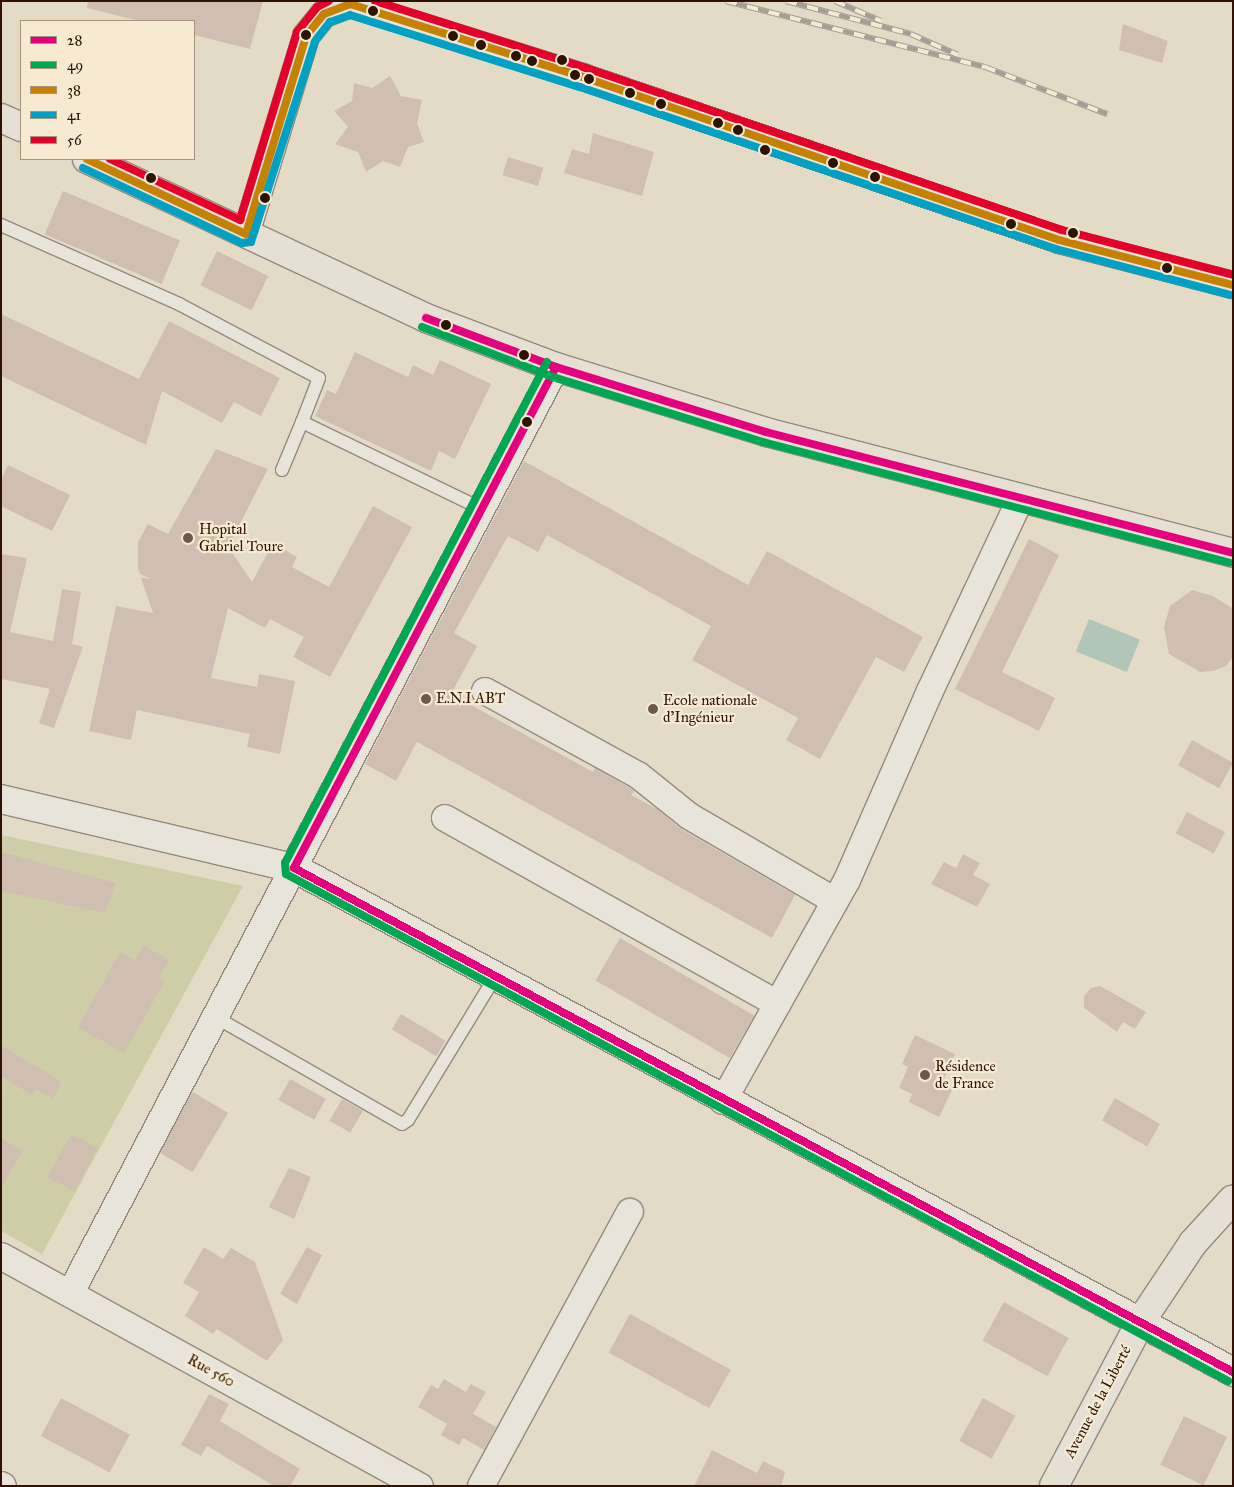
<!DOCTYPE html>
<meta charset="utf-8">
<style>
body{margin:0}
#map{position:relative;width:1234px;height:1487px;overflow:hidden;background:#e4dbc6;font-family:"IM FELL Great Primer",serif}
div>[style]{position:absolute}
.green>*{inset:0;background:#cecda7}
.water>*{inset:0;background:#b1c6b7;transform-origin:0 0}
.building>*{inset:0;background:#d0bfb1;transform-origin:0 0}
.roads{filter:drop-shadow(1px 0 #938a7c) drop-shadow(-1px 0 #938a7c) drop-shadow(0 1px #938a7c) drop-shadow(0 -1px #938a7c)}
.service>*{height:12px;margin:-6px;padding:0 6px;transform-origin:6px;border-radius:6px;background:#e9e4da}
.minor>*{height:26px;margin:-13px;padding:0 13px;transform-origin:13px;border-radius:13px;background:#e9e4da}
.tertiary>*{height:28px;margin:-14px;padding:0 14px;transform-origin:14px;border-radius:14px;background:#e9e4da}
.primary>*{height:28px;margin:-14px;padding:0 14px;transform-origin:14px;border-radius:14px;background:#e6e0d4}
.rail>*{height:5.5px;margin-top:-2.75px;transform-origin:0;background:repeating-linear-gradient(90deg,#f6ebd2 0 11px,#a49e95 0 22px);box-sizing:border-box;border-block:1px solid #a49e95}
.bus-1>*{height:8px;margin:-4px;padding:0 4px;transform-origin:4px;border-radius:4px;background:#e5007d}
.bus-2>*{height:8px;margin:-4px;padding:0 4px;transform-origin:4px;border-radius:4px;background:#00a651}
.bus-3>*{height:8px;margin:-4px;padding:0 4px;transform-origin:4px;border-radius:4px;background:#c58101}
.bus-4>*{height:8px;margin:-4px;padding:0 4px;transform-origin:4px;border-radius:4px;background:#02a1c4}
.bus-5>*{height:8px;margin:-4px;padding:0 4px;transform-origin:4px;border-radius:4px;background:#e4002b}
.dots>*{width:14px;height:14px;translate:-50% -50%;box-sizing:border-box;border:2px solid #f6ebd2;border-radius:50%}
span{translate:-50% -50%;white-space:nowrap;text-align:center;line-height:1.15;-webkit-text-stroke:4.5px #f6ebd2;paint-order:stroke}
.poi-label{font-size:15px;color:#2e1203}
.left{translate:0 -50%;text-align:left}
.street-label{font-size:15px;color:#2e1203}
.frame{position:absolute;inset:0;border:2px solid #2e1203;pointer-events:none}
.legend{position:absolute;left:20px;top:20px;width:175px;height:140px;box-sizing:border-box;background:#f6ebd2;border:1px solid #a6947f;margin:0;padding:6px 9px;list-style:none;font-size:15px;color:#2e1203}
.legend li{display:flex;align-items:center;gap:10px;height:25px}
.legend b{width:25px;border:1px solid #a6947f}
</style>
<div id="map">
<div class="green">
<div style="clip-path:polygon(1px 835px,243px 886px,42px 1254px,1px 1231px)"></div>
</div>
<div class="water">
<div style="left:1089px;top:619px;width:55px;height:35px;rotate:22deg"></div>
</div>
<div class="building">
<div style="clip-path:polygon(88px 1px,263px 1px,250px 49px,194px 35px,194px 21px,140px 21px,87px 8px)"></div>
<div style="clip-path:polygon(1123px 24px,1168px 41px,1162px 63px,1119px 50px)"></div>
<div style="clip-path:polygon(390px 76px,401px 96px,422px 100px,417px 123px,424px 142px,408px 147px,400px 167px,383px 161px,366px 172px,358px 152px,335px 144px,348px 127px,334px 111px,352px 101px,354px 83px,372px 88px)"></div>
<div style="clip-path:polygon(593px 133px,654px 152px,642px 196px,564px 173px,572px 149px,589px 154px)"></div>
<div style="left:508px;top:157px;width:37px;height:19px;rotate:17deg"></div>
<div style="left:63px;top:191px;width:127px;height:47px;rotate:23deg"></div>
<div style="left:217px;top:251px;width:57px;height:38px;rotate:26deg"></div>
<div style="clip-path:polygon(1px 314px,139px 379px,169px 321px,280px 378px,261px 416px,234px 402px,222px 423px,162px 391px,146px 445px,1px 376px)"></div>
<div style="clip-path:polygon(355px 352px,408px 377px,413px 365px,433px 375px,440px 360px,491px 384px,455px 459px,439px 451px,431px 471px,315px 416px,327px 390px,336px 394px)"></div>
<div style="clip-path:polygon(216px 449px,268px 469px,228px 547px,252px 582px,273px 543px,297px 557px,292px 567px,329px 587px,373px 506px,412px 527px,330px 677px,293px 657px,304px 637px,270px 619px,265px 628px,228px 608px,211px 678px,257px 687px,259px 674px,295px 681px,280px 754px,247px 747px,250px 734px,137px 710px,131px 740px,89px 731px,116px 606px,153px 613px,141px 578px,151px 579px,140px 574px,138px 569px,138px 542px,148px 524px,168px 534px)"></div>
<div style="clip-path:polygon(524px 461px,748px 585px,767px 551px,923px 637px,904px 672px,876px 657px,820px 759px,786px 740px,798px 718px,692px 660px,711px 626px,547px 535px,538px 552px,508px 536px,454px 633px,477px 646px,451px 694px,593px 772px,595px 768px,630px 788px,634px 791px,631px 795px,657px 809px,681px 829px,795px 895px,772px 938px,417px 742px,396px 781px,365px 764px)"></div>
<div style="clip-path:polygon(8px 465px,70px 495px,52px 531px,1px 506px,1px 480px)"></div>
<div style="clip-path:polygon(1029px 539px,1059px 555px,1002px 672px,1055px 698px,1039px 731px,955px 689px)"></div>
<div style="clip-path:polygon(1px 554px,27px 558px,10px 632px,53px 641px,62px 589px,81px 592px,72px 644px,83px 647px,54px 728px,39px 723px,50px 689px,1px 679px)"></div>
<div style="clip-path:polygon(1192px 590px,1213px 596px,1233px 609px,1233px 657px,1226px 666px,1213px 671px,1200px 672px,1169px 654px,1164px 627px,1170px 606px)"></div>
<div style="left:1192px;top:740px;width:47px;height:29px;rotate:29deg"></div>
<div style="left:1187px;top:812px;width:43px;height:24px;rotate:28deg"></div>
<div style="clip-path:polygon(1px 852px,116px 883px,105px 913px,1px 891px)"></div>
<div style="clip-path:polygon(963px 854px,980px 863px,973px 875px,990px 884px,977px 907px,931px 884px,944px 862px,956px 868px)"></div>
<div style="left:620px;top:938px;width:155px;height:49px;rotate:30deg"></div>
<div style="clip-path:polygon(143px 945px,169px 960px,159px 977px,165px 981px,124px 1053px,78px 1027px,120px 952px,135px 960px)"></div>
<div style="clip-path:polygon(1100px 986px,1146px 1012px,1135px 1029px,1123px 1022px,1117px 1032px,1084px 1008px,1084px 996px,1091px 988px)"></div>
<div style="left:401px;top:1014px;width:52px;height:18px;rotate:31deg"></div>
<div style="clip-path:polygon(915px 1035px,955px 1054px,942px 1083px,953px 1088px,939px 1117px,909px 1102px,912px 1094px,899px 1088px,908px 1067px,902px 1064px)"></div>
<div style="clip-path:polygon(1px 1045px,62px 1082px,53px 1098px,36px 1089px,32px 1095px,1px 1076px)"></div>
<div style="left:290px;top:1079px;width:41px;height:24px;rotate:29deg"></div>
<div style="left:193px;top:1092px;width:41px;height:69px;rotate:31deg"></div>
<div style="left:1115px;top:1098px;width:52px;height:26px;rotate:30deg"></div>
<div style="left:342px;top:1099px;width:24px;height:25px;rotate:30deg"></div>
<div style="left:71px;top:1134px;width:30px;height:49px;rotate:28deg"></div>
<div style="clip-path:polygon(1px 1138px,23px 1151px,1px 1188px)"></div>
<div style="clip-path:polygon(289px 1168px,311px 1177px,294px 1219px,269px 1207px)"></div>
<div style="clip-path:polygon(204px 1247px,223px 1259px,231px 1248px,255px 1262px,283px 1340px,267px 1361px,217px 1329px,213px 1334px,185px 1316px,199px 1292px,183px 1283px)"></div>
<div style="clip-path:polygon(307px 1247px,322px 1255px,297px 1304px,280px 1294px)"></div>
<div style="left:1004px;top:1302px;width:74px;height:44px;rotate:29deg"></div>
<div style="left:630px;top:1314px;width:115px;height:44px;rotate:29deg"></div>
<div style="clip-path:polygon(444px 1379px,466px 1392px,471px 1384px,486px 1392px,473px 1414px,496px 1427px,484px 1450px,463px 1438px,459px 1445px,441px 1435px,447px 1424px,418px 1407px,431px 1385px,438px 1389px)"></div>
<div style="clip-path:polygon(209px 1394px,229px 1404px,220px 1421px,300px 1469px,290px 1486px,274px 1486px,207px 1446px,201px 1456px,181px 1445px)"></div>
<div style="left:61px;top:1398px;width:78px;height:43px;rotate:28deg"></div>
<div style="left:983px;top:1398px;width:37px;height:49px;rotate:29deg"></div>
<div style="left:1184px;top:1416px;width:48px;height:54px;rotate:26deg"></div>
<div style="clip-path:polygon(712px 1450px,757px 1473px,763px 1461px,785px 1472px,781px 1486px,694px 1486px)"></div>
</div>
<div class="roads">
<div class="service">
<div style="left:1px;top:225px;width:195px;rotate:23.9deg"></div>
<div style="left:179px;top:304px;width:158px;rotate:27.9deg"></div>
<div style="left:319px;top:378px;width:47px;rotate:111.1deg"></div>
<div style="left:282px;top:470px;width:52px;rotate:-67.4deg"></div>
<div style="left:302px;top:422px;width:200px;rotate:25.8deg"></div>
<div style="left:217px;top:1018px;width:213px;rotate:29.8deg"></div>
<div style="left:402px;top:1124px;width:7px;rotate:-34deg"></div>
<div style="left:408px;top:1120px;width:167px;rotate:-58.7deg"></div>
</div>
<div class="minor">
<div style="left:246px;top:234px;width:207px;rotate:-73.1deg"></div>
<div style="left:306px;top:36px;width:28px;rotate:-51deg"></div>
<div style="left:324px;top:14px;width:28px;rotate:-21deg"></div>
<div style="left:350px;top:4px;width:244px;rotate:17.4deg"></div>
<div style="left:583px;top:77px;width:503px;rotate:18.9deg"></div>
<div style="left:1059px;top:240px;width:180px;rotate:14.5deg"></div>
<div style="left:485px;top:691px;width:175px;rotate:28.8deg"></div>
<div style="left:638px;top:775px;width:65px;rotate:38.8deg"></div>
<div style="left:689px;top:816px;width:169px;rotate:30.2deg"></div>
<div style="left:445px;top:818px;width:381px;rotate:29.2deg"></div>
<div style="left:723px;top:1101px;width:253px;rotate:-60.7deg"></div>
<div style="left:847px;top:880px;width:206px;rotate:-66.3deg"></div>
<div style="left:930px;top:691px;width:213px;rotate:-64.8deg"></div>
<div style="left:1px;top:1256px;width:478px;rotate:28.8deg"></div>
<div style="left:70px;top:1294px;width:1047px;rotate:-62.33deg"></div>
<div style="left:1px;top:1485px;width:2px;rotate:27deg"></div>
<div style="left:481px;top:1486px;width:312px;rotate:-61.5deg"></div>
</div>
<div class="tertiary">
<div style="left:1px;top:799px;width:301px;rotate:13.3deg"></div>
<div style="left:294px;top:868px;width:1066px;rotate:28.22deg"></div>
</div>
<div class="primary">
<div style="left:1px;top:118px;width:22px;rotate:24deg"></div>
<div style="left:87px;top:159px;width:374px;rotate:25.1deg"></div>
<div style="left:426px;top:318px;width:139px;rotate:20.7deg"></div>
<div style="left:556px;top:367px;width:220px;rotate:17.2deg"></div>
<div style="left:766px;top:432px;width:482px;rotate:14.5deg"></div>
<div style="left:1054px;top:1486px;width:187px;rotate:-62.2deg"></div>
<div style="left:1141px;top:1321px;width:94px;rotate:-56.3deg"></div>
<div style="left:1193px;top:1243px;width:59px;rotate:-47.7deg"></div>
</div>
</div>
<div class="rail">
<div style="left:726px;top:1px;width:267px;rotate:14.3deg"></div>
<div style="left:985px;top:67px;width:131px;rotate:21.1deg"></div>
<div style="left:786px;top:1px;width:129px;rotate:14.8deg"></div>
<div style="left:911px;top:34px;width:51px;rotate:24.1deg"></div>
<div style="left:835px;top:1px;width:50px;rotate:23.5deg"></div>
</div>
<div class="bus-1">
<div style="left:426px;top:318px;width:139px;rotate:20.7deg"></div>
<div style="left:556px;top:367px;width:220px;rotate:17.2deg"></div>
<div style="left:766px;top:432px;width:482px;rotate:14.5deg"></div>
<div style="left:556px;top:367px;width:565px;rotate:117.61deg"></div>
<div style="left:294px;top:868px;width:1066px;rotate:28.22deg"></div>
</div>
<div class="bus-2">
<div style="left:422px;top:327px;width:140px;rotate:20.9deg"></div>
<div style="left:553px;top:377px;width:220px;rotate:17.2deg"></div>
<div style="left:763px;top:442px;width:482px;rotate:14.5deg"></div>
<div style="left:547px;top:362px;width:565px;rotate:117.61deg"></div>
<div style="left:285px;top:863px;width:11px;rotate:85deg"></div>
<div style="left:286px;top:874px;width:1070px;rotate:28.29deg"></div>
</div>
<div class="bus-3">
<div style="left:87px;top:159px;width:176px;rotate:25.3deg"></div>
<div style="left:246px;top:234px;width:207px;rotate:-73.1deg"></div>
<div style="left:306px;top:36px;width:28px;rotate:-51deg"></div>
<div style="left:324px;top:14px;width:28px;rotate:-21deg"></div>
<div style="left:350px;top:4px;width:244px;rotate:17.4deg"></div>
<div style="left:583px;top:77px;width:503px;rotate:18.9deg"></div>
<div style="left:1059px;top:240px;width:180px;rotate:14.5deg"></div>
</div>
<div class="bus-4">
<div style="left:83px;top:168px;width:176px;rotate:25.3deg"></div>
<div style="left:242px;top:243px;width:9px;rotate:-6deg"></div>
<div style="left:251px;top:242px;width:211px;rotate:-72.3deg"></div>
<div style="left:315px;top:41px;width:24px;rotate:-52deg"></div>
<div style="left:330px;top:22px;width:21px;rotate:-19deg"></div>
<div style="left:350px;top:15px;width:241px;rotate:17.4deg"></div>
<div style="left:580px;top:87px;width:503px;rotate:18.8deg"></div>
<div style="left:1056px;top:249px;width:180px;rotate:14.8deg"></div>
</div>
<div class="bus-5">
<div style="left:375px;top:1px;width:221px;rotate:17.6deg"></div>
<div style="left:586px;top:68px;width:503px;rotate:18.8deg"></div>
<div style="left:1062px;top:230px;width:177px;rotate:14.7deg"></div>
<div style="left:110px;top:159px;width:144px;rotate:25.1deg"></div>
<div style="left:240px;top:220px;width:196px;rotate:-73.1deg"></div>
<div style="left:297px;top:32px;width:32px;rotate:-51deg"></div>
<div style="left:317px;top:7px;width:13px;rotate:-27deg"></div>
</div>
<div class="dots">
<div style="left:373px;top:11px;background:#2e1203"></div>
<div style="left:306px;top:35px;background:#2e1203"></div>
<div style="left:453px;top:36px;background:#2e1203"></div>
<div style="left:481px;top:45px;background:#2e1203"></div>
<div style="left:516px;top:56px;background:#2e1203"></div>
<div style="left:562px;top:60px;background:#2e1203"></div>
<div style="left:532px;top:61px;background:#2e1203"></div>
<div style="left:575px;top:75px;background:#2e1203"></div>
<div style="left:589px;top:79px;background:#2e1203"></div>
<div style="left:630px;top:93px;background:#2e1203"></div>
<div style="left:661px;top:104px;background:#2e1203"></div>
<div style="left:718px;top:123px;background:#2e1203"></div>
<div style="left:738px;top:130px;background:#2e1203"></div>
<div style="left:765px;top:150px;background:#2e1203"></div>
<div style="left:833px;top:163px;background:#2e1203"></div>
<div style="left:875px;top:177px;background:#2e1203"></div>
<div style="left:151px;top:178px;background:#2e1203"></div>
<div style="left:265px;top:198px;background:#2e1203"></div>
<div style="left:1011px;top:224px;background:#2e1203"></div>
<div style="left:1073px;top:233px;background:#2e1203"></div>
<div style="left:1167px;top:268px;background:#2e1203"></div>
<div style="left:446px;top:325px;background:#2e1203"></div>
<div style="left:524px;top:355px;background:#2e1203"></div>
<div style="left:527px;top:422px;background:#2e1203"></div>
<div style="left:188px;top:538px;background:#6e5847"></div>
<div style="left:426px;top:699px;background:#6e5847"></div>
<div style="left:653px;top:709px;background:#6e5847"></div>
<div style="left:925px;top:1075px;background:#6e5847"></div>
</div>
<div class="poi-label">
<span class="left" style="left:199px;top:538px">Hopital<br>Gabriel Toure</span>
<span class="left" style="left:436px;top:699px">E.N.I ABT</span>
<span class="left" style="left:663px;top:709px">Ecole nationale<br>d'Ingénieur</span>
<span class="left" style="left:935px;top:1075px">Résidence<br>de France</span>
</div>
<div class="street-label">
<span style="left:211px;top:1371px;rotate:29deg">Rue 560</span>
<span style="left:1098px;top:1402px;rotate:-62deg">Avenue de la Liberté</span>
</div>
<div class="frame"></div>
<ul class="legend">
<li><b style="height:6px;background:#e5007d"></b>28</li>
<li><b style="height:6px;background:#00a651"></b>49</li>
<li><b style="height:6px;background:#c58101"></b>38</li>
<li><b style="height:6px;background:#02a1c4"></b>41</li>
<li><b style="height:6px;background:#e4002b"></b>56</li>
</ul>
</div>
